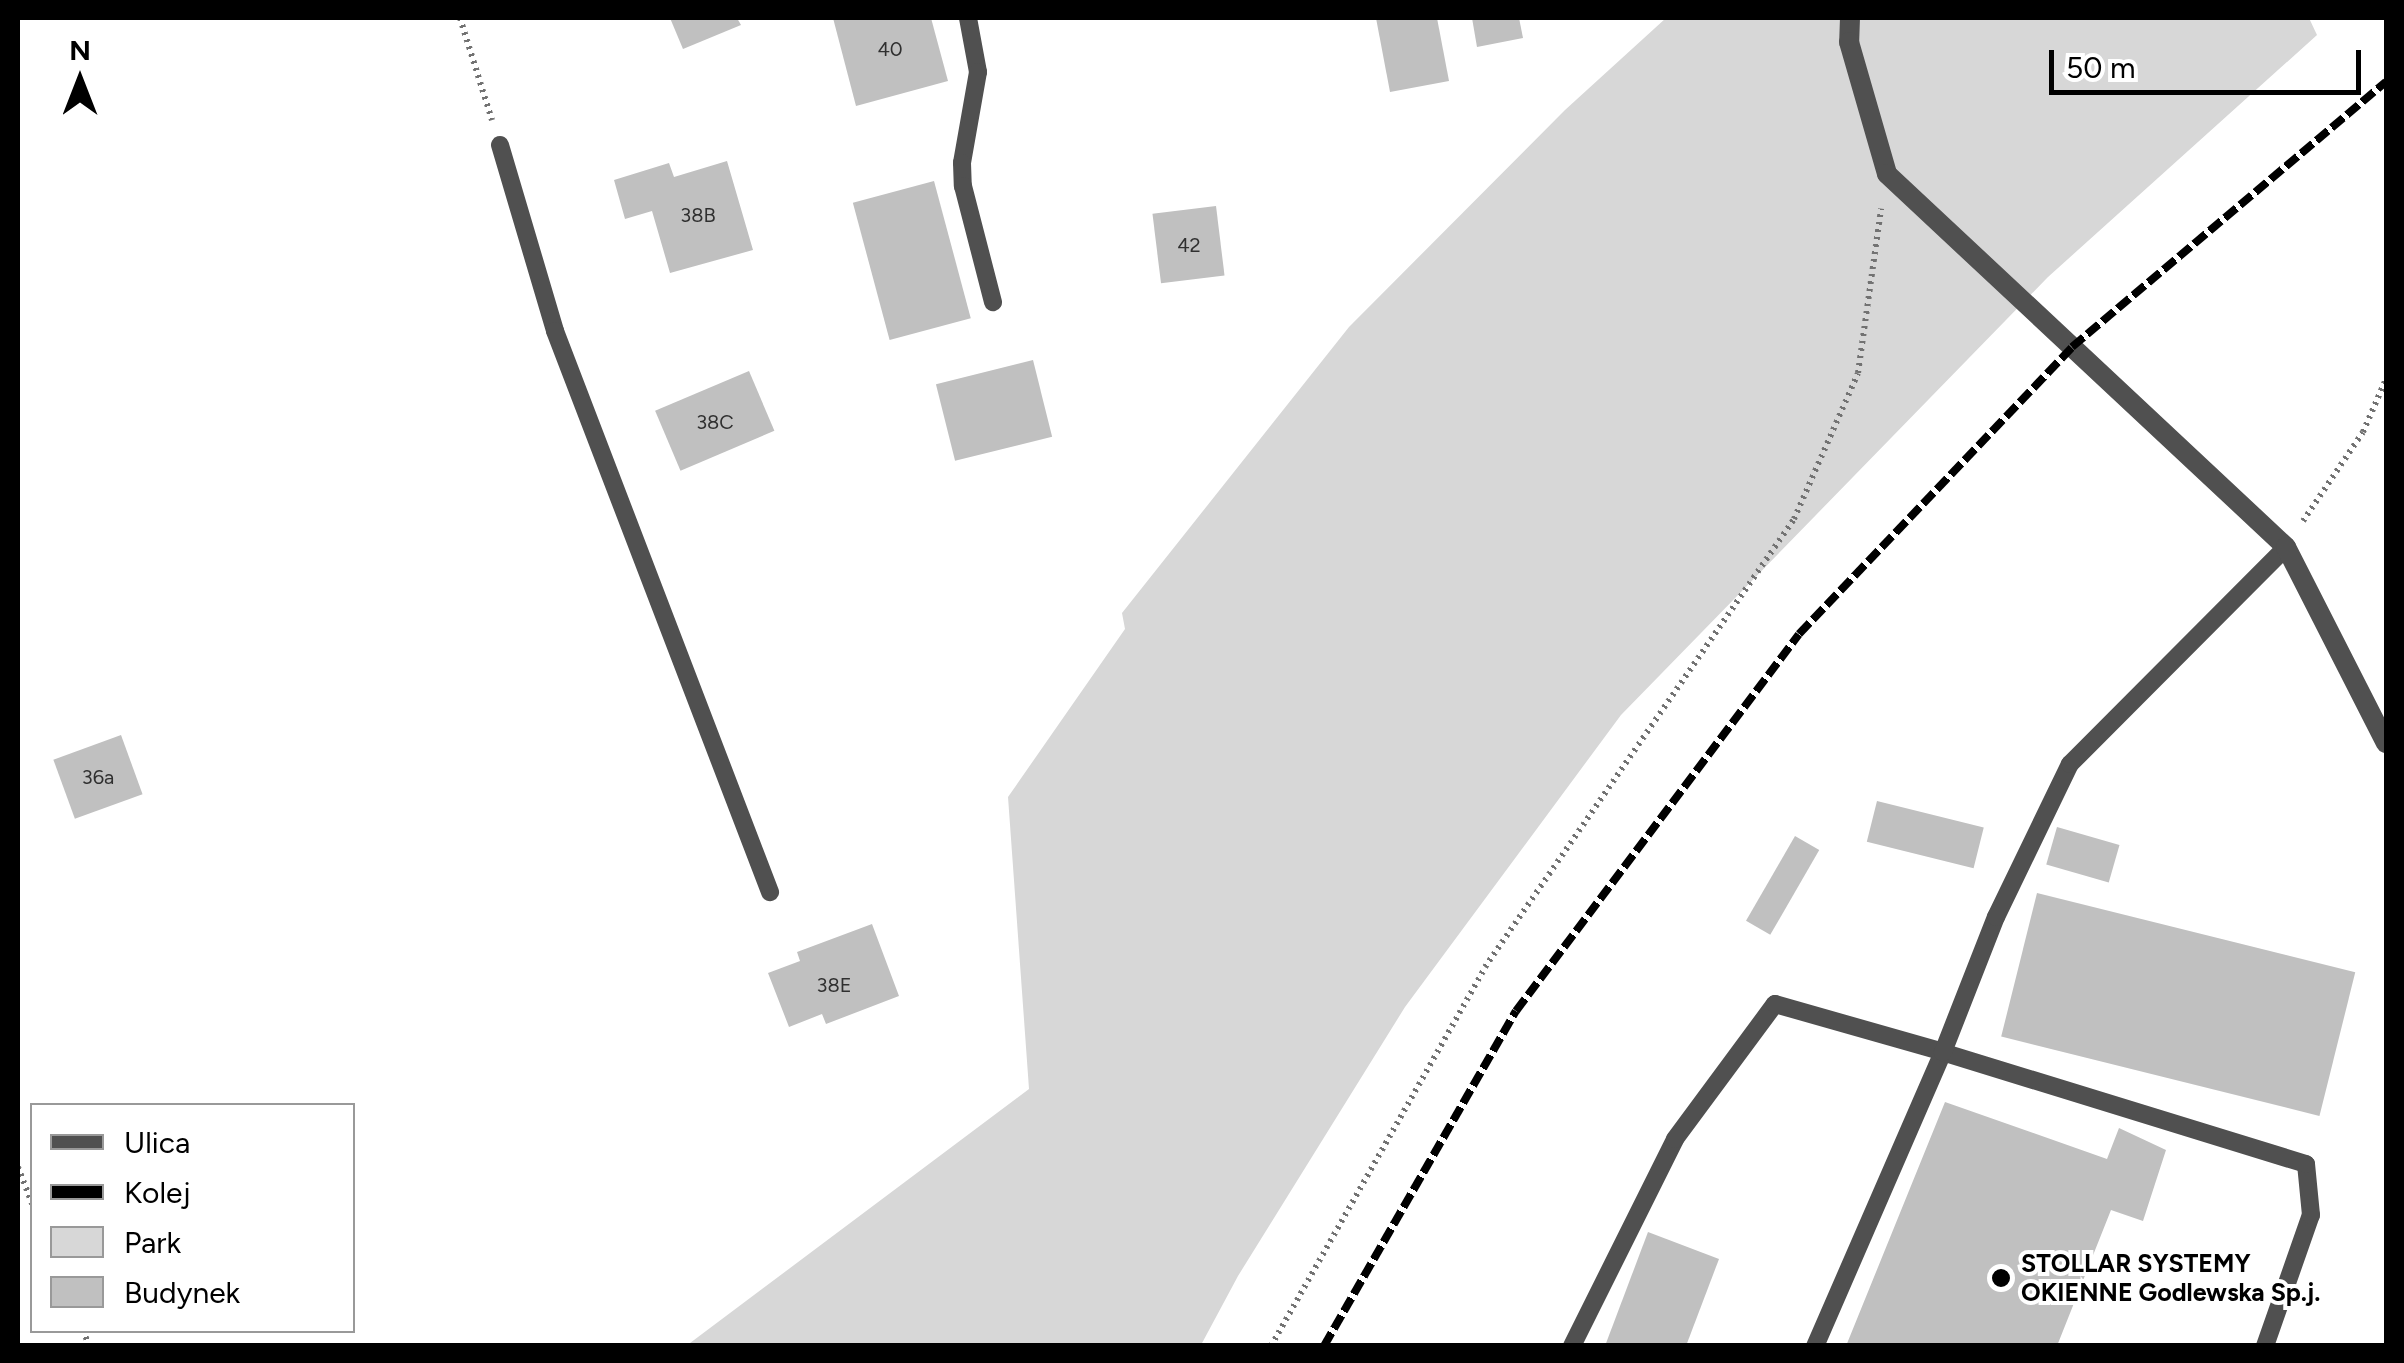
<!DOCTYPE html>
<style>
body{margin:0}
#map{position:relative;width:2404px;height:1363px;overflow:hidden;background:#fff;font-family:Figtree,sans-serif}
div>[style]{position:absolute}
.green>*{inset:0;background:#d7d7d7}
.building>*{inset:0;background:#c0c0c0;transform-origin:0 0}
.path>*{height:6px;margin-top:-3px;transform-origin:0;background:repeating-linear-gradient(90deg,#727272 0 2.5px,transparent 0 7.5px)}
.service>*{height:18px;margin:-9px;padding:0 9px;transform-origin:9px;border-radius:9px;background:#505050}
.minor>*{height:20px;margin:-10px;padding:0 10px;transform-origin:10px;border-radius:10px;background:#505050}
.rail>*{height:8px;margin-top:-4px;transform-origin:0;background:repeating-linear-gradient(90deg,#000 0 15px,transparent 0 20px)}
.dots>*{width:28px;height:28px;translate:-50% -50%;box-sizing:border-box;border:5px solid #fff;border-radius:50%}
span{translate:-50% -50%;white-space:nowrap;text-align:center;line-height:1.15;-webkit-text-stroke:8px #fff;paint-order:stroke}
.number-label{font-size:20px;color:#303030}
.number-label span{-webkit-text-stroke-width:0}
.poi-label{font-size:25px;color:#000;font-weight:700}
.left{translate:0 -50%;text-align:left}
.frame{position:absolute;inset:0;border:20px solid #000;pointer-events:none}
.legend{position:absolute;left:30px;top:1103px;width:325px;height:230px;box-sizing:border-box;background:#fff;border:2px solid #999;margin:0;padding:12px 18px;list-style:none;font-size:30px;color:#000}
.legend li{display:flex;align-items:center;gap:20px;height:50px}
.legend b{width:50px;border:2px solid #999}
.north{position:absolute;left:30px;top:30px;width:100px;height:100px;-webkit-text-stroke:8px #fff;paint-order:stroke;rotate:0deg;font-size:28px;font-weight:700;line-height:40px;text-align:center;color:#000}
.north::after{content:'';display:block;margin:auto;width:35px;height:45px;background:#000;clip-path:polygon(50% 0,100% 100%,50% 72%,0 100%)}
.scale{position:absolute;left:2049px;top:50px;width:312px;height:45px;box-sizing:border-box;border:5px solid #000;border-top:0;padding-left:12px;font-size:30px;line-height:35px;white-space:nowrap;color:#000;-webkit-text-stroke:8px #fff;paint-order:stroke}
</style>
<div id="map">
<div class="green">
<div style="clip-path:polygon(1666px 18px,2309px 18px,2317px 35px,2048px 277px,1621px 715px,1405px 1007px,1238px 1276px,1201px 1345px,686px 1346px,1029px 1089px,1008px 797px,1125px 629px,1122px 613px,1349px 327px,1565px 110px)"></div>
</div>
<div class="building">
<div style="clip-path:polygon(670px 18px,737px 18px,741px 25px,683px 49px)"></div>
<div style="clip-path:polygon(833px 18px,931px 18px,948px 81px,856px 106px)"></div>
<div style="clip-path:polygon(1376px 18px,1437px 18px,1449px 81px,1390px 92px)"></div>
<div style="clip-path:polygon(1472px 18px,1519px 18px,1523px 38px,1477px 47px)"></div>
<div style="clip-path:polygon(727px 161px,753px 250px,670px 273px,652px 211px,625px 219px,614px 180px,669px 163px,674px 177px)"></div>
<div style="left:934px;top:181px;width:142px;height:84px;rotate:75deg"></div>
<div style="left:1216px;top:206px;width:70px;height:64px;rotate:83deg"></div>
<div style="left:1033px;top:360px;width:79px;height:100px;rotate:76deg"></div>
<div style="left:749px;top:371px;width:65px;height:102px;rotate:67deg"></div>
<div style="left:121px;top:735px;width:63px;height:72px;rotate:70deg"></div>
<div style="left:1877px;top:801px;width:110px;height:42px;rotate:14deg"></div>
<div style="left:2057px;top:827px;width:65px;height:39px;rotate:16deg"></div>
<div style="left:1795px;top:836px;width:28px;height:98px;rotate:30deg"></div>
<div style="left:2037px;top:893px;width:328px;height:148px;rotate:14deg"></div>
<div style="clip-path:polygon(872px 924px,899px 996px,826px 1024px,822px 1014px,789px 1027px,768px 973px,800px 961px,797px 952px)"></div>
<div style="clip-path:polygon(1945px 1102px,2107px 1159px,2119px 1128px,2166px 1150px,2143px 1221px,2111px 1210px,2057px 1346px,1846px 1346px)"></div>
<div style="clip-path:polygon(1648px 1232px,1719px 1259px,1686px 1346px,1605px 1346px)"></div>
</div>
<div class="path">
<div style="left:460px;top:18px;width:107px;rotate:72.6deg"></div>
<div style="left:2303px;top:521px;width:107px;rotate:-56deg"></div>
<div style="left:2363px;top:432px;width:58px;rotate:-66.5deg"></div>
<div style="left:18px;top:1167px;width:40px;rotate:69deg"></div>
<div style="left:83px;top:1330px;width:17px;rotate:69deg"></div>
<div style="left:1271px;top:1346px;width:435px;rotate:-60.5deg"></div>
<div style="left:1485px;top:967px;width:544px;rotate:-55.4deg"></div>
<div style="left:1794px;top:519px;width:159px;rotate:-66.3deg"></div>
<div style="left:1858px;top:373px;width:166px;rotate:-82deg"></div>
</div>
<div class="service">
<div style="left:968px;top:18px;width:55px;rotate:79.5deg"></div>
<div style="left:978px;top:72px;width:92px;rotate:100deg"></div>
<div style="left:962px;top:163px;width:23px;rotate:88deg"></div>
<div style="left:963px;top:186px;width:120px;rotate:75.5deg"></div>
<div style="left:500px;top:145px;width:194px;rotate:73.5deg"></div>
<div style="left:555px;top:331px;width:601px;rotate:69.03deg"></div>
<div style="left:1572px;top:1346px;width:231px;rotate:-63.5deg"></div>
<div style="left:1675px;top:1139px;width:168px;rotate:-53.5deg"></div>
<div style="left:1775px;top:1004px;width:175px;rotate:15.9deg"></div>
<div style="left:1943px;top:1052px;width:321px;rotate:113.5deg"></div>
<div style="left:2265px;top:1346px;width:139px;rotate:-70.7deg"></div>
<div style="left:2311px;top:1215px;width:51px;rotate:-95.6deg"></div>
<div style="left:2306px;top:1164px;width:380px;rotate:-162.9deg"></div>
<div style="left:1943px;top:1052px;width:145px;rotate:-68.6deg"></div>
<div style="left:1996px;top:917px;width:170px;rotate:-64.2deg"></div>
<div style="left:2070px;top:764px;width:306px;rotate:-45.1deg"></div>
</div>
<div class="minor">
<div style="left:1850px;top:18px;width:24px;rotate:92deg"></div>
<div style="left:1849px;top:42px;width:137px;rotate:73.9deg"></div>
<div style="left:1887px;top:174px;width:546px;rotate:43.07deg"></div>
<div style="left:2286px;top:547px;width:220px;rotate:63deg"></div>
</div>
<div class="rail">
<div style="left:1324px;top:1346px;width:386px;rotate:-60.2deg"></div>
<div style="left:1516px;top:1011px;width:471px;rotate:-53.1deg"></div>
<div style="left:1799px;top:634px;width:396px;rotate:-46.4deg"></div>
<div style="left:2072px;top:347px;width:411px;rotate:-40.2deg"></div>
</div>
<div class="dots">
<div style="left:2001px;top:1278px;background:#000"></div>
</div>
<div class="number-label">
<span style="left:890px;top:49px">40</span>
<span style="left:698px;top:215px">38B</span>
<span style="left:1189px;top:245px">42</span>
<span style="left:715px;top:422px">38C</span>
<span style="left:98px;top:777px">36a</span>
<span style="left:834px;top:985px">38E</span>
</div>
<div class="poi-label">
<span class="left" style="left:2021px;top:1278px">STOLLAR SYSTEMY<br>OKIENNE Godlewska Sp.j.</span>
</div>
<div class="frame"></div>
<ul class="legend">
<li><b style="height:12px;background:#505050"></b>Ulica</li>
<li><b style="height:12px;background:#000"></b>Kolej</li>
<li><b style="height:28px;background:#d7d7d7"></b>Park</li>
<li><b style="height:28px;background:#c0c0c0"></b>Budynek</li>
</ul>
<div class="north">N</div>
<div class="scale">50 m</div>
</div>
